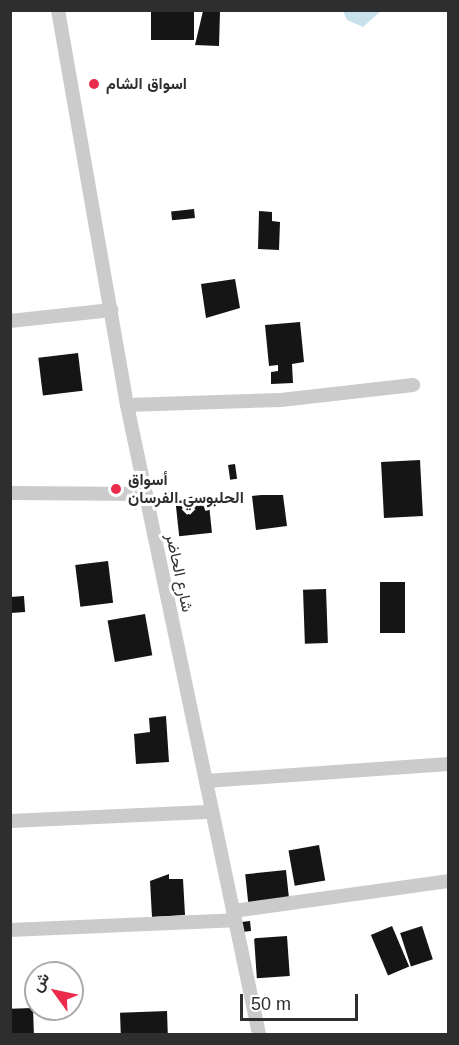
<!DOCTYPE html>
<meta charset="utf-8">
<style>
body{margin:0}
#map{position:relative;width:459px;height:1045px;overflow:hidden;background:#fff;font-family:Helvetica,Vazirmatn,sans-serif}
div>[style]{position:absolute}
.water>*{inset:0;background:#c7e2ed}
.building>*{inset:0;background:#151515;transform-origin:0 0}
.minor>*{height:14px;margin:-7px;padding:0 7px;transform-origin:7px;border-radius:7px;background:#cbcbcb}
.dots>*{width:16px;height:16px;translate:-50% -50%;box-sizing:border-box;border:3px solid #fff;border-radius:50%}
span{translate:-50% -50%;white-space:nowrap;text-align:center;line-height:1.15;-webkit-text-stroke:6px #fff;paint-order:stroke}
.poi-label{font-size:16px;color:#2e2e2e;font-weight:700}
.left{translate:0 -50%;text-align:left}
.street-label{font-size:16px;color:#2e2e2e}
.frame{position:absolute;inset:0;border:12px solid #2e2e2e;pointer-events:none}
.north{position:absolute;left:24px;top:961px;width:60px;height:60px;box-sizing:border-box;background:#fff;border:2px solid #ababab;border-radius:50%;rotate:303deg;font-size:16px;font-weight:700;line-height:24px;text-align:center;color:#2e2e2e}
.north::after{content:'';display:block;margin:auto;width:21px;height:27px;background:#eb2b4c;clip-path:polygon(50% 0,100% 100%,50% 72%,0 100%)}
.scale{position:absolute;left:240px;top:994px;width:118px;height:27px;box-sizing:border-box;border:3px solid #2e2e2e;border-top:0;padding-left:8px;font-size:18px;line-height:21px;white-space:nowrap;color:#2e2e2e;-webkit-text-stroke:4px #fff;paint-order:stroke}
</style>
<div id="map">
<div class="water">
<div style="clip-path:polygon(343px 11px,381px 11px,363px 27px,347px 20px)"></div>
</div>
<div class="building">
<div style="left:151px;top:10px;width:43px;height:30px"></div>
<div style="clip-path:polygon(203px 11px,220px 12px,219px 46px,195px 45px)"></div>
<div style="left:194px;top:209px;width:9px;height:23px;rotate:84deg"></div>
<div style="clip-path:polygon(259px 211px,272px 212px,272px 221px,280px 222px,279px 250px,258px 249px)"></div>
<div style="clip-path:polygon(235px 279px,240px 308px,206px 318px,201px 284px)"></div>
<div style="clip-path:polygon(300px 322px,304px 362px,292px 364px,293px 383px,271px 384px,271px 372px,278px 371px,278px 365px,269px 366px,265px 325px)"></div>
<div style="left:78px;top:353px;width:38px;height:40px;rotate:83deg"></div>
<div style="left:420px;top:460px;width:56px;height:39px;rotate:87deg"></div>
<div style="left:235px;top:464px;width:15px;height:7px;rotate:82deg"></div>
<div style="left:208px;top:495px;width:38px;height:33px;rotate:84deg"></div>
<div style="clip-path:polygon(261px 495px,283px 495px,287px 526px,256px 530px,252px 496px)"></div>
<div style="left:108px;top:561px;width:42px;height:33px;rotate:83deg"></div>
<div style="left:405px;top:582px;width:51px;height:25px;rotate:90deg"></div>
<div style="left:326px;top:589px;width:54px;height:23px;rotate:88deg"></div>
<div style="left:24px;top:596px;width:16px;height:14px;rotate:86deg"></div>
<div style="left:145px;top:614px;width:42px;height:38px;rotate:80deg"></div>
<div style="clip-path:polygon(166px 716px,169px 762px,136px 764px,134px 734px,150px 732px,149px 718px)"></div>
<div style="left:319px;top:845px;width:36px;height:31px;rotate:80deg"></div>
<div style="left:286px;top:870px;width:29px;height:41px;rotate:84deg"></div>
<div style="clip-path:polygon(169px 874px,169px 879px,183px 879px,185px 915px,152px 917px,150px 881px)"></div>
<div style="left:250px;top:921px;width:10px;height:9px;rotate:84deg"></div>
<div style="left:392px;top:926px;width:44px;height:23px;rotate:67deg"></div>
<div style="left:422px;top:926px;width:35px;height:23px;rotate:72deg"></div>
<div style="left:287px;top:936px;width:40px;height:33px;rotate:86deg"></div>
<div style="left:33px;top:1008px;width:26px;height:23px;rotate:88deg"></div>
<div style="left:167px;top:1011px;width:23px;height:47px;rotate:88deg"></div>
</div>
<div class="minor">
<div style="left:58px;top:10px;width:401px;rotate:80.1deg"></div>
<div style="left:127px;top:405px;width:643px;rotate:78.15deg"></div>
<div style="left:10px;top:321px;width:102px;rotate:-6.2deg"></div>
<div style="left:127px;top:405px;width:154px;rotate:-1.9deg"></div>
<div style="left:281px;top:400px;width:133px;rotate:-6.5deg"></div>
<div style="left:10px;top:493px;width:136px;rotate:0.4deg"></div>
<div style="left:206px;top:781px;width:243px;rotate:-4deg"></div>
<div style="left:10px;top:821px;width:202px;rotate:-2.6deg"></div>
<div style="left:233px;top:911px;width:217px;rotate:-7.9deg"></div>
<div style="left:10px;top:930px;width:225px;rotate:-2.5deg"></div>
</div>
<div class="dots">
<div style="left:94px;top:84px;background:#eb2b4c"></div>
<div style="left:116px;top:489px;background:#eb2b4c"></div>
</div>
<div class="poi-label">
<span class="left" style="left:106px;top:84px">اسواق الشام</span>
<span class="left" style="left:128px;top:489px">أسواق<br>الحلبوسي.الفرسان</span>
</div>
<div class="street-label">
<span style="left:179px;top:573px;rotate:78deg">شارع الحاضر</span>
</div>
<div class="frame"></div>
<div class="north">ش</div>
<div class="scale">50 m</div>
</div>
